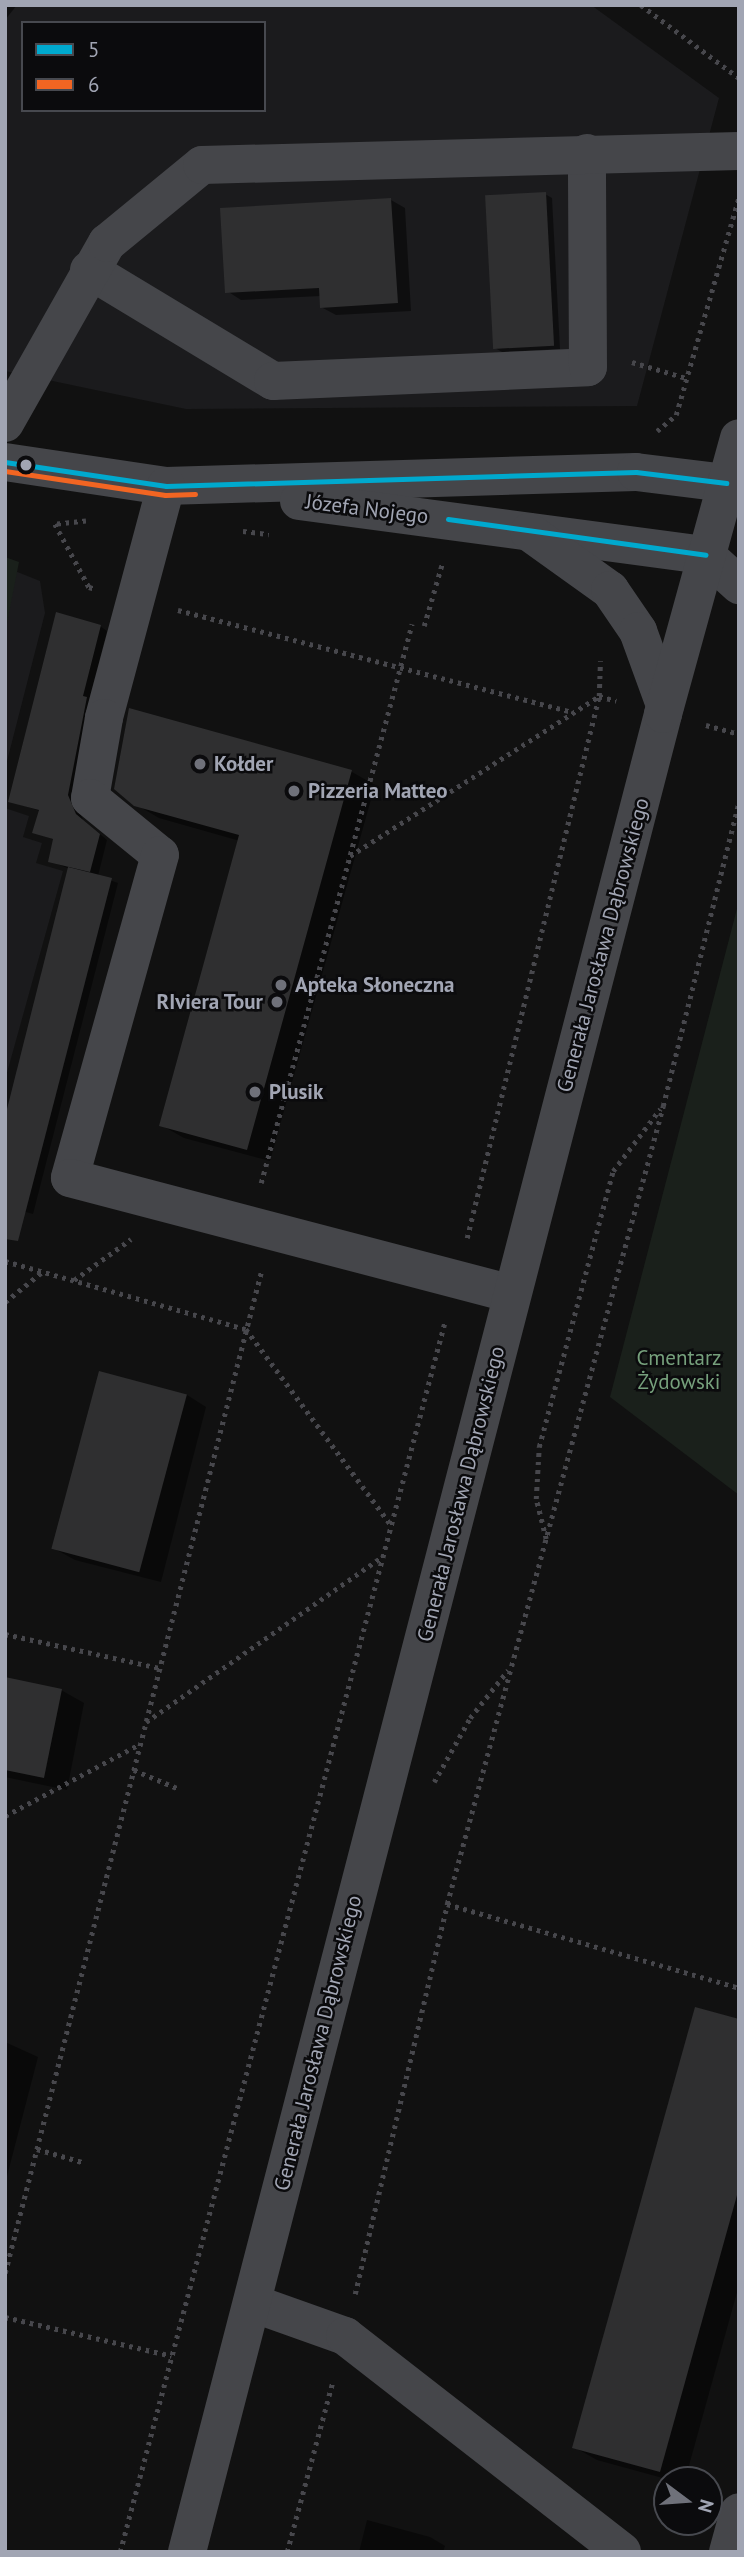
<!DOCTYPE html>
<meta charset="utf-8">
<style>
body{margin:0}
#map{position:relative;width:744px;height:2557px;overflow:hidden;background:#111;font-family:"PT Sans",sans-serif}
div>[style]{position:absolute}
.built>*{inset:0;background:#1b1b1d}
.green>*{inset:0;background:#1a201b}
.shadow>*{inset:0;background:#0007}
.building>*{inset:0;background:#2f2f30;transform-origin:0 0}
.path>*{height:4.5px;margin-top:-2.25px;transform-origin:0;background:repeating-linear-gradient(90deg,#47474c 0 3.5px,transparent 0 8.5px)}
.minor>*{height:38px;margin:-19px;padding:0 19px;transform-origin:19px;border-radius:19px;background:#45464a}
.bus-1>*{height:5px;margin:-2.5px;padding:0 2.5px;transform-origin:2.5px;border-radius:2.5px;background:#00a9ce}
.bus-2>*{height:5px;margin:-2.5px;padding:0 2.5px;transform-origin:2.5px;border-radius:2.5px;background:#f26522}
.dots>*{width:19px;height:19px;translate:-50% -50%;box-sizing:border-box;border:4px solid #0b0b0d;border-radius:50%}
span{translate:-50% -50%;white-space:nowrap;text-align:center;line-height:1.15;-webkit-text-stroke:5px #0b0b0d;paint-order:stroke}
.street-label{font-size:21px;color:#a1a5b3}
.poi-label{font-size:21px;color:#a1a5b3;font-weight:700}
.left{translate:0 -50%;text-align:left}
.right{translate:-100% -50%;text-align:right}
.park-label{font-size:21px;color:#76a07c}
.frame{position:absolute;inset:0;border:7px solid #a1a5b3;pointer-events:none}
.legend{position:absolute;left:21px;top:21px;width:245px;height:91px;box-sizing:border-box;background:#0b0b0d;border:2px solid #47494f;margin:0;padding:9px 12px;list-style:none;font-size:21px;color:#a1a5b3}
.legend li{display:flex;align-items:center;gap:14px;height:35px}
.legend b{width:35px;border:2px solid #47494f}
.north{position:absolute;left:653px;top:2466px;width:70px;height:70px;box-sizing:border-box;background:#0b0b0d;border:2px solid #47494f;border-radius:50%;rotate:106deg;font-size:19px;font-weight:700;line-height:28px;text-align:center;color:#a1a5b3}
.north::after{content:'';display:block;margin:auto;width:24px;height:32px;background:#6f717a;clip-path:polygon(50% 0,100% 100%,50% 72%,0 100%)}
</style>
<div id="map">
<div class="built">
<div style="clip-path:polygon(evenodd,5px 5px,591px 5px,719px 98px,637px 406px,186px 409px,5px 371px,5px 5px,23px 23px,264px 23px,264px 110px,23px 110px,23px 23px)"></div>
<div style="clip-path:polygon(5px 567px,40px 581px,45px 613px,5px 769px)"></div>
<div style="clip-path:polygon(5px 808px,29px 816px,23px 837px,42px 843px,36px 863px,63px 871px,5px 1080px)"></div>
</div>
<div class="green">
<div style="clip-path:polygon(5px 557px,19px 562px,5px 633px)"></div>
<div style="clip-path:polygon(739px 901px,739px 1495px,610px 1397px)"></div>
</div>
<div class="shadow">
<div style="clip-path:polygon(5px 5px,17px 5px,5px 20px)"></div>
<div style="clip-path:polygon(545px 194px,552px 198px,560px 349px,502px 352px,495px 348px)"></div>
<div style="clip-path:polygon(391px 200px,405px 208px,411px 311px,336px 315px,321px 307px,321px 296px,241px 300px,227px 291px)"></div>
<div style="clip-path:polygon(100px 626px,107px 631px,89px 700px,75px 800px,83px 820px,107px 840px,98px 876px,118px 883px,33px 1214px,5px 1206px,70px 869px,50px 861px,55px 840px,34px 832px,40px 811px,10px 801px)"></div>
<div style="clip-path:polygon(131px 711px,352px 772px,375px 785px,270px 1161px,184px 1138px,161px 1125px,240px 841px,159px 818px,135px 804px)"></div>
<div style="clip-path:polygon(187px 1395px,206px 1407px,161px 1582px,75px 1560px,55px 1549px)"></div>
<div style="clip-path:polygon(5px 1679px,61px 1690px,84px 1703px,67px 1790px,5px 1777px)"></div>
<div style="clip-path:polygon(739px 2021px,739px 2285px,685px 2480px,670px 2480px,597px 2460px,574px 2447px)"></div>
<div style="clip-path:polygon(5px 2042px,38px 2057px,5px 2184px)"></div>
<div style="clip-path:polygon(367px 2520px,430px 2537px,445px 2546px,443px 2552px,359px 2552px)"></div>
</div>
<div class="building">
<div style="left:546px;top:192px;width:154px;height:61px;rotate:87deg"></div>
<div style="clip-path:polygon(391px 198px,398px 303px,320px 308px,319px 288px,225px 293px,220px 208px)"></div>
<div style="clip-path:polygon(56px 612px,101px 625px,83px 696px,87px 697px,68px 795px,76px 814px,100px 834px,90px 872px,48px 862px,53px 839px,32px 833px,39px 810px,8px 802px)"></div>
<div style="clip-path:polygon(129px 708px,352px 770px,247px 1150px,159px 1126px,239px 835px,134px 806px,114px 789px)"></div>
<div style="clip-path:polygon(68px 867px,112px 878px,18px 1241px,5px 1239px,5px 1117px)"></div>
<div style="left:99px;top:1371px;width:91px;height:184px;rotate:15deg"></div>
<div style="clip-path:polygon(5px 1677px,62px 1689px,44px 1778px,5px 1770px)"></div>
<div style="clip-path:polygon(695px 2007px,739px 2019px,739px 2188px,660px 2472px,572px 2448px)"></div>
</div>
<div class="path">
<div style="left:641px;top:5px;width:122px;rotate:36.7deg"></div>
<div style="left:632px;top:362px;width:56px;rotate:16.5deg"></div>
<div style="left:657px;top:431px;width:25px;rotate:-40deg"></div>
<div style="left:676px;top:415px;width:227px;rotate:-73.9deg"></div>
<div style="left:86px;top:521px;width:31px;rotate:174deg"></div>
<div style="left:55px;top:524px;width:72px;rotate:61.6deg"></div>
<div style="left:89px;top:587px;width:7px;rotate:16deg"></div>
<div style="left:243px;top:531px;width:26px;rotate:7deg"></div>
<div style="left:178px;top:610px;width:408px;rotate:14.5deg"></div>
<div style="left:424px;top:626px;width:65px;rotate:-73.8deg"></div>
<div style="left:706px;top:725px;width:34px;rotate:15deg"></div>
<div style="left:350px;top:855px;width:239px;rotate:-75deg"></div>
<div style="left:261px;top:1183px;width:339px;rotate:-74.8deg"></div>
<div style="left:350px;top:856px;width:296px;rotate:-32.7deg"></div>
<div style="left:599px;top:696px;width:18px;rotate:16deg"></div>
<div style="left:467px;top:1238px;width:558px;rotate:-76.31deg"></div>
<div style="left:599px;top:696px;width:35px;rotate:-88deg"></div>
<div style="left:5px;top:1261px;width:250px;rotate:15.8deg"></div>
<div style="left:246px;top:1329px;width:245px;rotate:53.5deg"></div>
<div style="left:74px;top:1280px;width:70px;rotate:-35.7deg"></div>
<div style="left:5px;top:1302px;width:48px;rotate:-39deg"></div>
<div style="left:546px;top:1539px;width:41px;rotate:-104deg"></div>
<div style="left:536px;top:1499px;width:52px;rotate:-86.7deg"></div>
<div style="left:539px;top:1447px;width:286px;rotate:-75deg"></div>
<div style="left:613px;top:1171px;width:78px;rotate:-52.8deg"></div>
<div style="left:5px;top:1634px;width:159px;rotate:12.4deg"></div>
<div style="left:146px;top:1722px;width:289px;rotate:-35deg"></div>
<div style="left:134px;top:1770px;width:47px;rotate:22.7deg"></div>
<div style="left:434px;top:1782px;width:73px;rotate:-60.6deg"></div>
<div style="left:470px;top:1718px;width:61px;rotate:-51.6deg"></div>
<div style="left:5px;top:1816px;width:153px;rotate:-28.1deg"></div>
<div style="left:447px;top:1904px;width:304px;rotate:16deg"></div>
<div style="left:37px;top:2149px;width:47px;rotate:16.1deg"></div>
<div style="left:5px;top:2273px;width:1033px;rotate:-75.65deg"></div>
<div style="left:355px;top:2294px;width:401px;rotate:-76.7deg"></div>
<div style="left:447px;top:1904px;width:827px;rotate:-74.85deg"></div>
<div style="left:663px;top:1106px;width:313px;rotate:-76deg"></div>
<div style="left:5px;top:2317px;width:171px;rotate:13.1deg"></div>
<div style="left:120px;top:2552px;width:1273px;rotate:-75.21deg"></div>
<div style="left:287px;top:2552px;width:178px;rotate:-75deg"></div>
</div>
<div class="minor">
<div style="left:89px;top:270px;width:215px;rotate:31.1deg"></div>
<div style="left:273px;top:381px;width:315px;rotate:-2.5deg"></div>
<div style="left:588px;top:367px;width:214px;rotate:-90.3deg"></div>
<div style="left:5px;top:423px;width:207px;rotate:-60.5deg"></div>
<div style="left:107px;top:243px;width:123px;rotate:-39.4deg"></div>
<div style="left:202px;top:165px;width:537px;rotate:-1.49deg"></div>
<div style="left:5px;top:462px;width:163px;rotate:8.5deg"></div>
<div style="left:166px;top:486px;width:470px;rotate:-1.7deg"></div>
<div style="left:636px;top:472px;width:91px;rotate:7deg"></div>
<div style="left:726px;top:483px;width:16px;rotate:38deg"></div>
<div style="left:166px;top:486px;width:240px;rotate:105deg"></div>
<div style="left:104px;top:718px;width:81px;rotate:99.9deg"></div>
<div style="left:90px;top:798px;width:90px;rotate:39.2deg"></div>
<div style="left:160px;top:855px;width:335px;rotate:105.6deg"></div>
<div style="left:70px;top:1178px;width:457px;rotate:14.7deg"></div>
<div style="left:299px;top:501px;width:411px;rotate:7.6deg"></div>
<div style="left:529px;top:532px;width:100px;rotate:35.6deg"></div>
<div style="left:610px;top:590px;width:50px;rotate:55.7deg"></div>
<div style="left:638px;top:631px;width:79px;rotate:70deg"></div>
<div style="left:706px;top:555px;width:45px;rotate:42.3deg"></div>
<div style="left:252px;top:2303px;width:99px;rotate:19.5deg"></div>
<div style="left:345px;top:2336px;width:351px;rotate:37.9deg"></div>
<div style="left:187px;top:2552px;width:1899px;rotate:-75.48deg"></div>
<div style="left:663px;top:714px;width:286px;rotate:-74.6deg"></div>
<div style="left:728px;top:2552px;width:41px;rotate:-74.6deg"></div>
</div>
<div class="bus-1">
<div style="left:5px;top:462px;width:163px;rotate:8.5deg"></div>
<div style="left:166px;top:486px;width:470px;rotate:-1.7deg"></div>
<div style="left:636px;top:472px;width:91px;rotate:7deg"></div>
<div style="left:448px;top:519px;width:260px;rotate:7.9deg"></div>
</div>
<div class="bus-2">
<div style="left:5px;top:471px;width:162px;rotate:8.5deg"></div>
<div style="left:165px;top:495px;width:30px;rotate:-2deg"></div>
</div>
<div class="dots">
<div style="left:26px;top:465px;background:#a1a5b3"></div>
<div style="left:200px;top:764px;background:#6f717a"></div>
<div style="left:294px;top:791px;background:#6f717a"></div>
<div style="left:281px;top:985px;background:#6f717a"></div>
<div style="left:277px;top:1002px;background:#6f717a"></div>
<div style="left:255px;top:1092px;background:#6f717a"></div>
</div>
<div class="street-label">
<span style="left:367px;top:509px;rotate:7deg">Józefa Nojego</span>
<span style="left:603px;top:945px;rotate:-75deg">Generała Jarosława Dąbrowskiego</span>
<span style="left:461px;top:1494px;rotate:-76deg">Generała Jarosława Dąbrowskiego</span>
<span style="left:318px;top:2043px;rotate:-76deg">Generała Jarosława Dąbrowskiego</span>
</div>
<div class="poi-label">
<span class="left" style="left:214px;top:764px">Kołder</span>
<span class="left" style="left:308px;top:791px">Pizzeria Matteo</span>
<span class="left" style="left:295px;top:985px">Apteka Słoneczna</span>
<span class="right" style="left:263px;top:1002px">RIviera Tour</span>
<span class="left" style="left:269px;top:1092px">Plusik</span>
</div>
<div class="park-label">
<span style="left:679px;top:1370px">Cmentarz<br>Żydowski</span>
</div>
<div class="frame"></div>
<ul class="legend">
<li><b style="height:9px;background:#00a9ce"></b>5</li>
<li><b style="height:9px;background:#f26522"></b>6</li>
</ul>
<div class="north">N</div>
</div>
